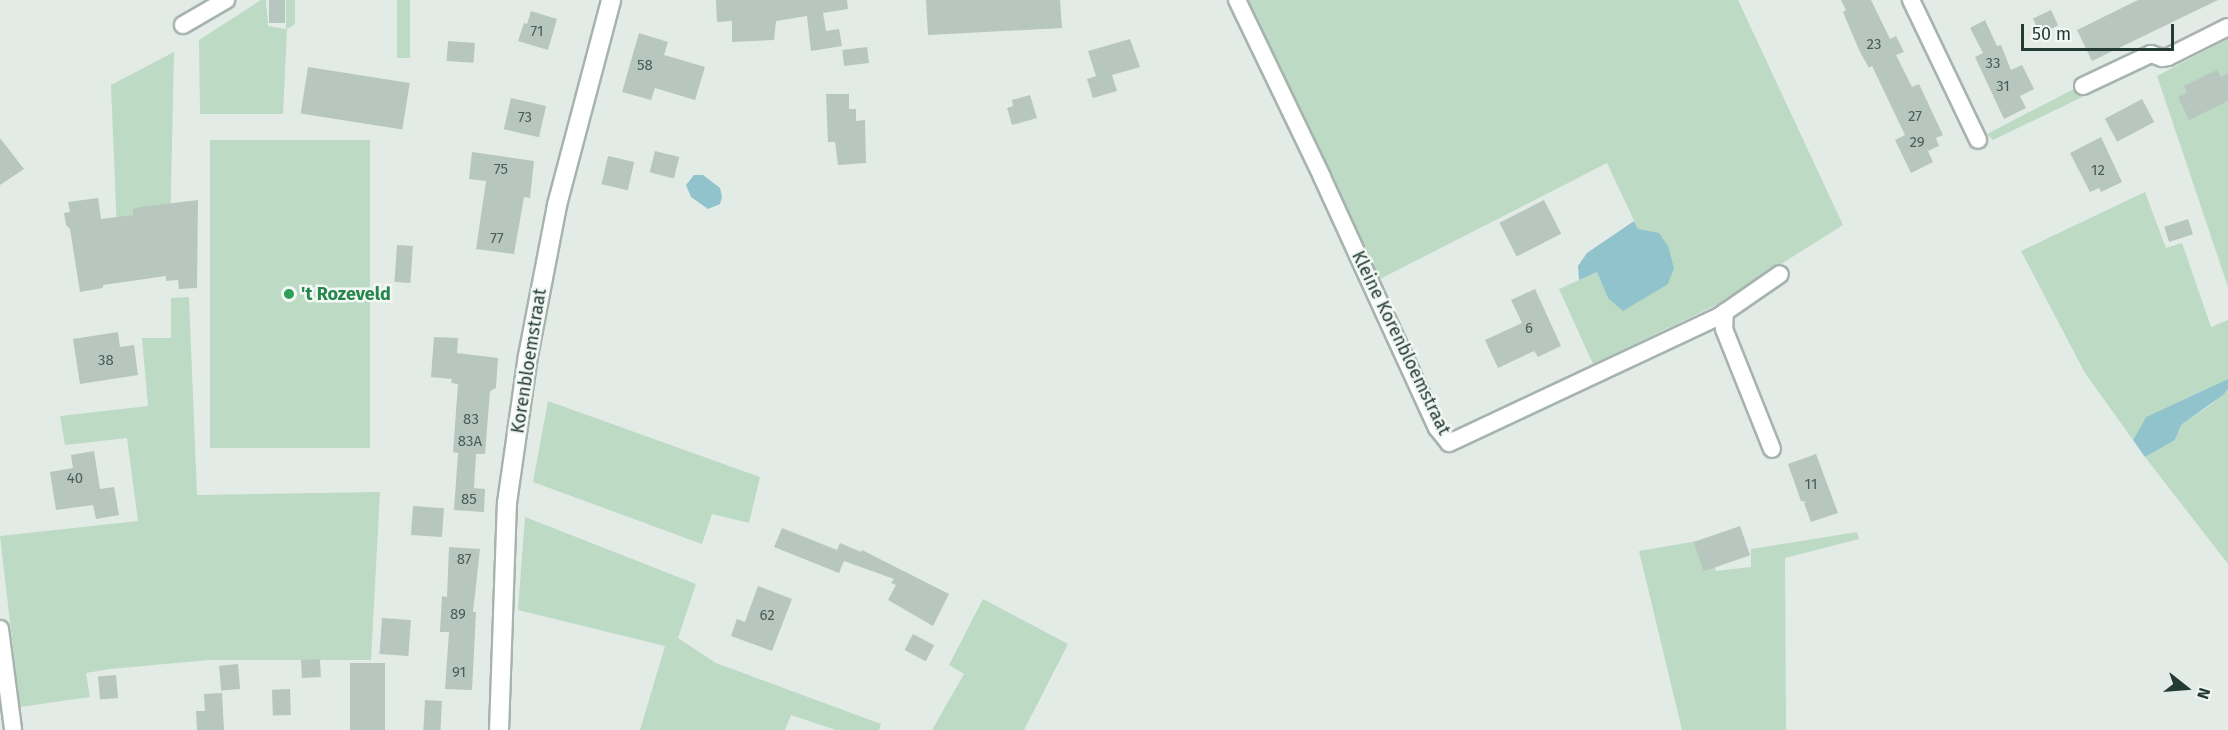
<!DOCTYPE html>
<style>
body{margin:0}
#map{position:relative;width:2228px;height:730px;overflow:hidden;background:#e3ebe7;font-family:"Fira Sans",sans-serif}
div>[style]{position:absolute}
.green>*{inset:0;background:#bddac5;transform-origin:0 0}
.water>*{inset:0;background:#90c3cb}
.building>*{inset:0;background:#b8c6c0;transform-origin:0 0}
.roads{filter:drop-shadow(2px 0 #a6b3ae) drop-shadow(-2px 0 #a6b3ae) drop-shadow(0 2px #a6b3ae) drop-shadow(0 -2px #a6b3ae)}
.minor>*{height:16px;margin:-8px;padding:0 8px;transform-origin:8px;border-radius:8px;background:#fff}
.tertiary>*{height:18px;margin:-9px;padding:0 9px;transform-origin:9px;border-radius:9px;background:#fff}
.dots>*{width:16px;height:16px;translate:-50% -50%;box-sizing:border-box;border:3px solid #f3f8f5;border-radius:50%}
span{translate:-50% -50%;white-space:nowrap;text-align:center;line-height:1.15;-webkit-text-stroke:5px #f3f8f5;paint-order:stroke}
.number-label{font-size:15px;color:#495e57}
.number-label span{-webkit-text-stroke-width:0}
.leisure-label{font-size:18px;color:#27864d;font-weight:700}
.left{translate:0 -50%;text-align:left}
.street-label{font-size:18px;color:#243b34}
.north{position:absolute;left:2156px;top:658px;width:60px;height:60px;-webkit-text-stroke:4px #f3f8f5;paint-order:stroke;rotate:107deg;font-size:16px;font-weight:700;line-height:24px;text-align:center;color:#243b34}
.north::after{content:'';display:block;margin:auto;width:21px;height:27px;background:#243b34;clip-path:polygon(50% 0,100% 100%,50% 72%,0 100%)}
.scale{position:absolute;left:2021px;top:24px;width:153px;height:27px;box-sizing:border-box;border:3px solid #243b34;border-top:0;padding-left:8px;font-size:18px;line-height:21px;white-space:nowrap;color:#243b34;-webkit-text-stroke:4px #f3f8f5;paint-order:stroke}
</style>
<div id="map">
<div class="green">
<div style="clip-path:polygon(261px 0,266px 0,268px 26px,286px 29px,286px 0,295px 0,295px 24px,287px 29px,283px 114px,200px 114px,199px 40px)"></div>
<div style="left:397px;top:0;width:13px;height:58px"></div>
<div style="clip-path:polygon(1246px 0,1738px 0,1843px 225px,1716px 305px,1593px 364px,1559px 289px,1597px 272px,1608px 298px,1638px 229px,1607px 163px,1380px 279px)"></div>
<div style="clip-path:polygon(2228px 39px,2228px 287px,2157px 76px)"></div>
<div style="clip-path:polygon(174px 52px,170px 234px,117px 233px,111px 85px)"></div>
<div style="clip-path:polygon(2093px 79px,2097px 90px,1993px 140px,1987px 134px)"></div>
<div style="left:210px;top:140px;width:160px;height:308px"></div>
<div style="clip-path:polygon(2145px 192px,2166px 248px,2182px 243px,2211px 327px,2228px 320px,2228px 379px,2146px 417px,2133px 440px,2085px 373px,2021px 251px)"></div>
<div style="clip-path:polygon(189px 297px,197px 495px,380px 492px,371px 660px,209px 660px,110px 669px,86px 673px,90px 697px,20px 707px,0 536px,138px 521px,127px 438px,65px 445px,60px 416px,148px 406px,142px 338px,171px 338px,171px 298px)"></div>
<div style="clip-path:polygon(2228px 389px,2228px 564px,2145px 457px,2175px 440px,2181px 425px,2212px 404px)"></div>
<div style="clip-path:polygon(548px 401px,760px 477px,749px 523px,712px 514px,702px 544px,533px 482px)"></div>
<div style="clip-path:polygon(525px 517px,696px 584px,678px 638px,716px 663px,881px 724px,879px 730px,836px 730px,791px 715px,785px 730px,640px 730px,665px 646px,518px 610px)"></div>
<div style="clip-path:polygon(1857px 532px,1859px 539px,1785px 558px,1786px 730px,1682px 730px,1639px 551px,1709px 539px,1716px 571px,1751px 567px,1751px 549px)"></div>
<div style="clip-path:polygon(983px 599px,1068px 644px,1024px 730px,932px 730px,964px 674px,949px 665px)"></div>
</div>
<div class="water">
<div style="clip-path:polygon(694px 175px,703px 175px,720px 188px,722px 197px,720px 204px,708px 209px,691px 197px,686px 185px)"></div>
<div style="clip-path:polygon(1634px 221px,1638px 229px,1659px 233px,1668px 246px,1674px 268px,1668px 284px,1623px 311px,1608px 298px,1597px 272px,1579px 280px,1578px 266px,1587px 253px)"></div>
<div style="clip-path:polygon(2228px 379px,2228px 389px,2223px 395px,2181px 425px,2175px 440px,2145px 457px,2133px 440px,2146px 417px)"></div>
</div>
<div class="building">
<div style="left:269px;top:0;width:16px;height:23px"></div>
<div style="clip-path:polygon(716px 0,847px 0,848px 9px,823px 13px,826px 31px,839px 29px,842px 46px,811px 51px,807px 16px,776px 21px,774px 40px,732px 42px,732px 21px,717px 22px)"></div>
<div style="clip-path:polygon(926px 0,1060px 0,1062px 28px,928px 35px)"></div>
<div style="clip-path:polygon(1841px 0,1871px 0,1890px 39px,1896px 36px,1904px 52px,1896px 55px,1912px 87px,1919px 84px,1943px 135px,1936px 138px,1939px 146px,1928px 151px,1933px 162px,1911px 173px,1895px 140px,1905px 135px,1872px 66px,1869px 68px,1859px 50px,1843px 12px,1846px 10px)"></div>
<div style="clip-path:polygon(2138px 0,2218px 0,2092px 61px,2077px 30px)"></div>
<div style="left:2051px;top:10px;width:17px;height:20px;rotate:65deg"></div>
<div style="clip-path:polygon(531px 11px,557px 19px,548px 50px,518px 41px,524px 23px,527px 24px)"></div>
<div style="clip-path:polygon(1985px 20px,1997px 46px,2001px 45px,2011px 70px,2022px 65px,2034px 89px,2020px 96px,2026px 108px,2004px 119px,1975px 57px,1983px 53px,1970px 28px)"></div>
<div style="clip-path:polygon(639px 33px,668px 42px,664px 55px,705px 67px,695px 100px,655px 88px,651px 100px,622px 92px)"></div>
<div style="clip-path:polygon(1130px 39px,1140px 67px,1112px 75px,1117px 91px,1093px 98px,1087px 79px,1096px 76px,1088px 51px)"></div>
<div style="left:448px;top:41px;width:27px;height:20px;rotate:4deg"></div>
<div style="left:867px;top:47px;width:16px;height:25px;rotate:83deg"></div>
<div style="left:308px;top:67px;width:103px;height:47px;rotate:9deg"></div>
<div style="clip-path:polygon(2217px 70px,2221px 77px,2228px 73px,2228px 101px,2189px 120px,2178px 97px,2187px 93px,2184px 86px)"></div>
<div style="clip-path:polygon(826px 94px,849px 94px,849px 109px,856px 109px,856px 121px,865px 120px,866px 163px,838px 165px,835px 142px,828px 142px)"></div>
<div style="clip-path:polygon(1030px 95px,1037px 118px,1012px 125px,1007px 108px,1013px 106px,1012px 100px)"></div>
<div style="left:511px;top:98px;width:36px;height:32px;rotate:13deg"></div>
<div style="left:2142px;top:99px;width:26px;height:42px;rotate:62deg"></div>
<div style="clip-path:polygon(2101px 137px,2122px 182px,2101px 192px,2099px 188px,2090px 192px,2070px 153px)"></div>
<div style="clip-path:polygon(0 138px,24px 169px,0 185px)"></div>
<div style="left:655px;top:151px;width:25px;height:22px;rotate:14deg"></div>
<div style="clip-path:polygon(472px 152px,534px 161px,530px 198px,524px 197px,514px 254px,476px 249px,486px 181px,469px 179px)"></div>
<div style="left:608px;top:156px;width:27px;height:29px;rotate:13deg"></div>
<div style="clip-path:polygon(98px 198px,101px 219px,133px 215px,133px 209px,140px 207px,198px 200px,197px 288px,179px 289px,178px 280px,166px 281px,166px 276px,103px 285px,103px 288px,80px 292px,70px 229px,66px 225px,64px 213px,70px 212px,68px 202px)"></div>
<div style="left:1544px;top:200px;width:38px;height:50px;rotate:63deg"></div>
<div style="left:2188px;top:219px;width:16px;height:25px;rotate:72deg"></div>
<div style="left:397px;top:245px;width:16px;height:37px;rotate:4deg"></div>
<div style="clip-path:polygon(1535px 289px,1561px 346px,1538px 357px,1534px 351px,1498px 368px,1485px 340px,1522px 323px,1511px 300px)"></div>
<div style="clip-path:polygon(118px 332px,120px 347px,134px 345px,138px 375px,80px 384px,73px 339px)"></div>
<div style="clip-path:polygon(434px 337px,458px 338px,457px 353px,498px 358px,496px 388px,490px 391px,485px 454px,476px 454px,474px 488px,485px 489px,484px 512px,454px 510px,458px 453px,453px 452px,458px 384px,451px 383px,452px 379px,431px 377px)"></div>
<div style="clip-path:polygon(94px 451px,100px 489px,114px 487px,119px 515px,96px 519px,93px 505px,56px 510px,50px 472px,73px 468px,71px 455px)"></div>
<div style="clip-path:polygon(1816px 454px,1838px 513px,1811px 522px,1804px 503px,1807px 502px,1801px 501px,1788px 464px)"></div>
<div style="left:413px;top:506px;width:31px;height:29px;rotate:4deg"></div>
<div style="left:1740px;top:526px;width:31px;height:49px;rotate:71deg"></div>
<div style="clip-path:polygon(782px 528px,837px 550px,840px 543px,861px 552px,862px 550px,949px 594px,933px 626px,888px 600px,896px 585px,891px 583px,894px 579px,844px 561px,839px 573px,774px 547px)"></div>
<div style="clip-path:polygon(449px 547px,480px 549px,473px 612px,476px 612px,472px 690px,445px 689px,449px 632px,440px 632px,442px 596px,447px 597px)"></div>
<div style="clip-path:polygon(758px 586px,792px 599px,772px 651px,731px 636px,737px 619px,745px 622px)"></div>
<div style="left:382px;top:618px;width:29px;height:36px;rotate:4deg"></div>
<div style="left:913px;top:634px;width:24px;height:18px;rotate:28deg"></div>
<div style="left:320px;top:659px;width:18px;height:19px;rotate:87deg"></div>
<div style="left:350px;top:663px;width:35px;height:67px"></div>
<div style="left:238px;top:664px;width:25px;height:19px;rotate:85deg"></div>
<div style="left:116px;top:675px;width:23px;height:18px;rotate:85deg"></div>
<div style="left:290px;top:689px;width:26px;height:18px;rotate:88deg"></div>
<div style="clip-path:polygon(222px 693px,224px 730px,197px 730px,196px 711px,205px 711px,204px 694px)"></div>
<div style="left:425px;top:700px;width:17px;height:30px;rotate:3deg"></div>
</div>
<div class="roads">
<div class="minor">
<div style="left:1237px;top:0;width:196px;rotate:64.3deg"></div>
<div style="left:1322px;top:177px;width:276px;rotate:65.4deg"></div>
<div style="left:1437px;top:428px;width:19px;rotate:51deg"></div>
<div style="left:1449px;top:443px;width:297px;rotate:-25.1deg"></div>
<div style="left:1718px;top:317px;width:75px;rotate:-34.7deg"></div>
<div style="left:1911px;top:0;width:155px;rotate:64.4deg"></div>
<div style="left:183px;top:25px;width:50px;rotate:-30.2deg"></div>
<div style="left:2083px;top:86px;width:75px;rotate:-25.2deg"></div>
<div style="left:2151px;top:54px;width:12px;rotate:20deg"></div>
<div style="left:2162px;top:58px;width:6px;rotate:-9deg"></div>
<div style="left:2168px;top:57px;width:67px;rotate:-26.6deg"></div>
<div style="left:1725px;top:312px;width:17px;rotate:93deg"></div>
<div style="left:1724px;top:329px;width:129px;rotate:68.2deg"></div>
<div style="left:0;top:629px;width:101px;rotate:82.6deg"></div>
</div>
<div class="tertiary">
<div style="left:499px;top:730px;width:227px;rotate:-88deg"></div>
<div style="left:507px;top:503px;width:148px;rotate:-81.9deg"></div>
<div style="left:528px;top:356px;width:154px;rotate:-79.1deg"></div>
<div style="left:557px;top:205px;width:212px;rotate:-75.2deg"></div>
</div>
</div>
<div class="dots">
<div style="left:289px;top:294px;background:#2e9e5b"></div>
</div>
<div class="number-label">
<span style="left:537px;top:32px">71</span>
<span style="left:1874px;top:45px">23</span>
<span style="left:1993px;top:64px">33</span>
<span style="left:645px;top:66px">58</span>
<span style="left:2003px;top:87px">31</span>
<span style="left:1915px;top:117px">27</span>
<span style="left:525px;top:118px">73</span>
<span style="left:1917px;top:143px">29</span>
<span style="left:501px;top:170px">75</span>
<span style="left:2098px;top:171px">12</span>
<span style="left:497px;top:239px">77</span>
<span style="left:1529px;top:329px">6</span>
<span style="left:106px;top:361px">38</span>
<span style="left:471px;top:420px">83</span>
<span style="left:470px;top:442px">83A</span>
<span style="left:75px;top:479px">40</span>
<span style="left:1811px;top:485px">11</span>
<span style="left:469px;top:500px">85</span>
<span style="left:464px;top:560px">87</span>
<span style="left:458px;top:615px">89</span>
<span style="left:767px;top:616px">62</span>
<span style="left:459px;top:673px">91</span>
</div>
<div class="leisure-label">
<span class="left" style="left:301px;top:294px">'t Rozeveld</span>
</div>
<div class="street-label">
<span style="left:1401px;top:343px;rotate:64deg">Kleine Korenbloemstraat</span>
<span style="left:529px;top:361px;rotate:-81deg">Korenbloemstraat</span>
</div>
<div class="north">N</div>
<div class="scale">50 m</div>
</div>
